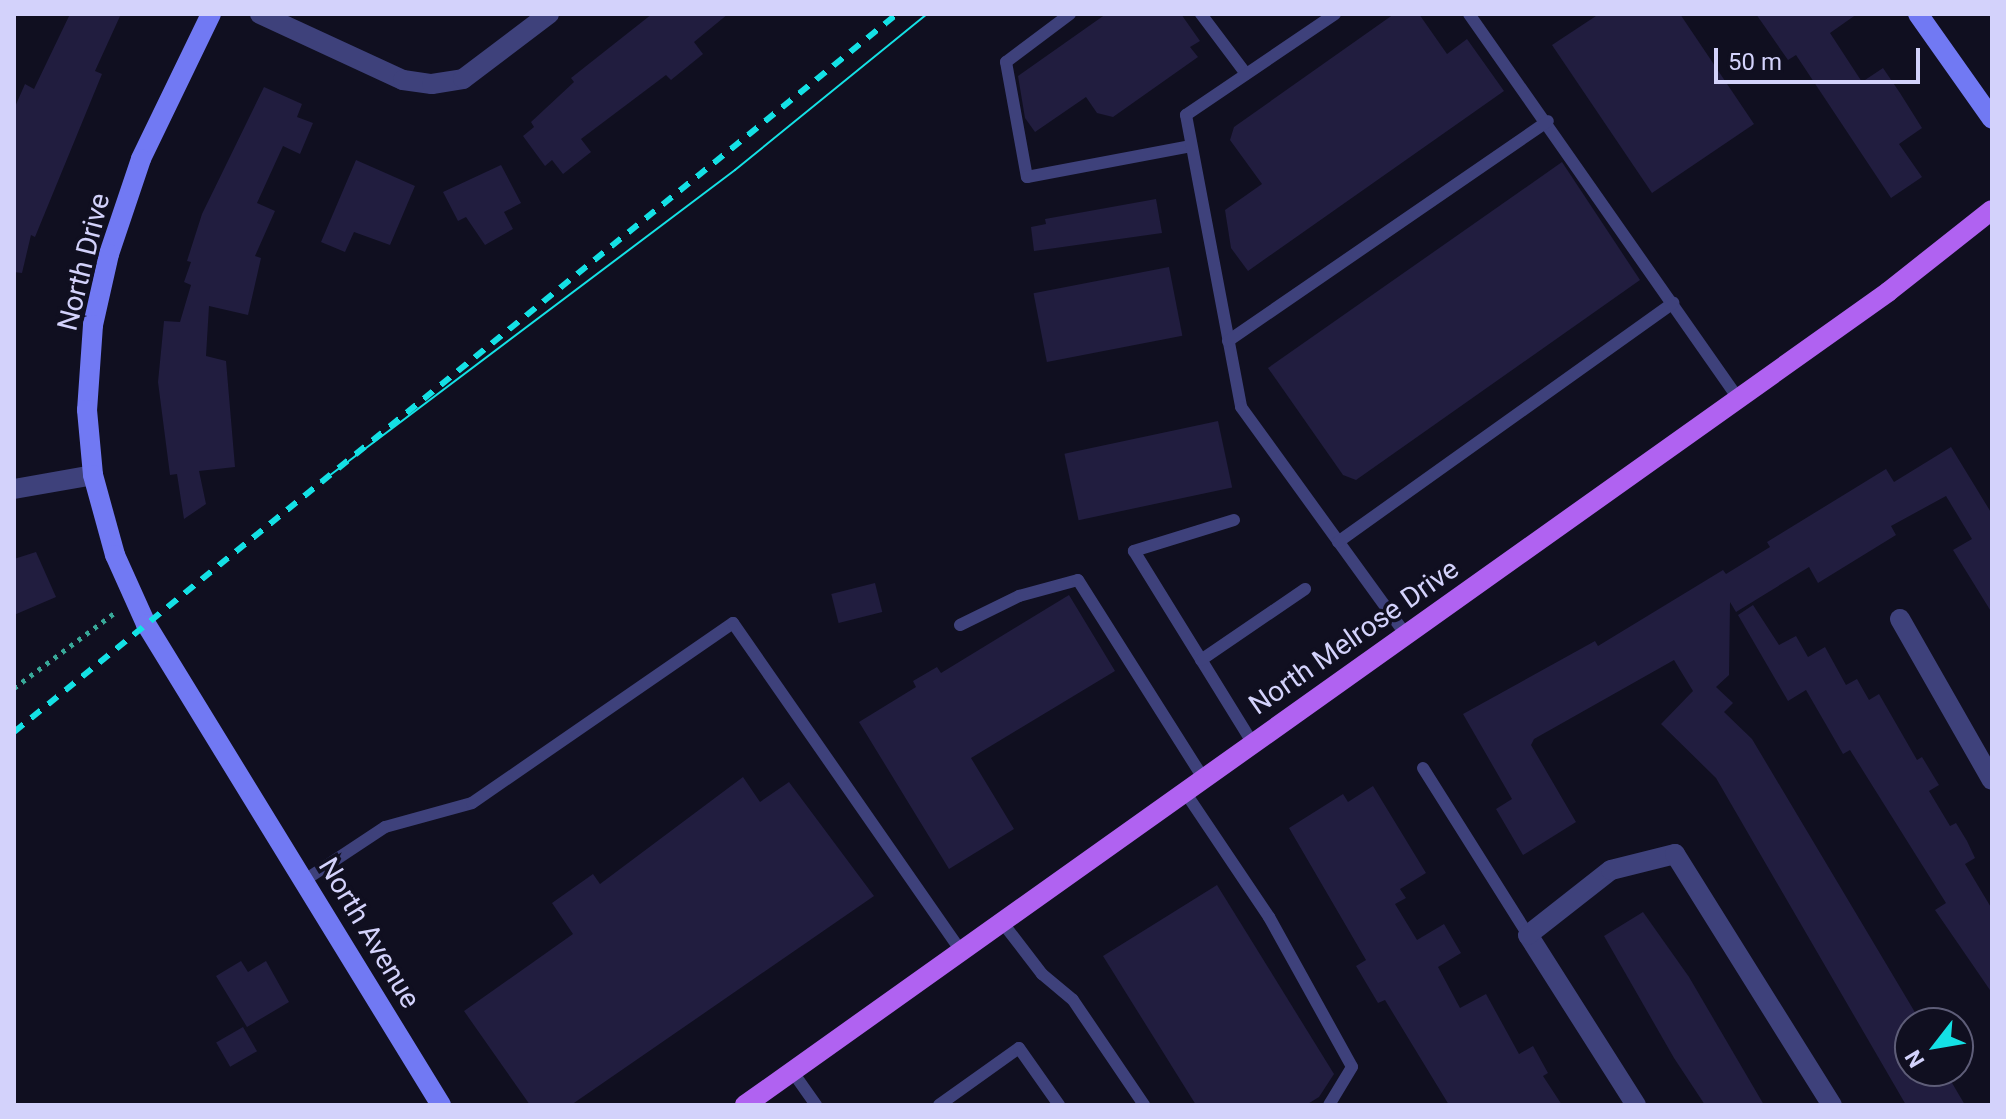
<!DOCTYPE html>
<style>
body{margin:0}
#map{position:relative;width:2006px;height:1119px;overflow:hidden;background:#100f20;font-family:Roboto,sans-serif}
div>[style]{position:absolute}
.building>*{inset:0;background:#211d3f;transform-origin:0 0}
.path>*{height:5px;margin-top:-2.5px;transform-origin:0;background:repeating-linear-gradient(90deg,#38a898 0 4px,transparent 0 10px)}
.lane>*{height:12px;margin:-6px;padding:0 6px;transform-origin:6px;border-radius:6px;background:#3e417b}
.street>*{height:20px;margin:-10px;padding:0 10px;transform-origin:10px;border-radius:10px;background:#3e417b}
.secondary>*{height:20px;margin:-10px;padding:0 10px;transform-origin:10px;border-radius:10px;background:#7179f3}
.primary>*{height:20px;margin:-10px;padding:0 10px;transform-origin:10px;border-radius:10px;background:#b062f1}
.tram>*{height:2px;margin:-1px;padding:0 1px;transform-origin:1px;border-radius:1px;background:#14e1e5}
.rail>*{height:6px;margin-top:-3px;transform-origin:0;background:repeating-linear-gradient(90deg,#14e1e5 0 12px,transparent 0 22px)}
span{translate:-50% -50%;white-space:nowrap;text-align:center;line-height:1.15;-webkit-text-stroke:7px #100f20;paint-order:stroke}
.street-label{font-size:28px;color:#d3d2fb}
.frame{position:absolute;inset:0;border:16px solid #d3d2fb;pointer-events:none}
.north{position:absolute;left:1894px;top:1007px;width:80px;height:80px;box-sizing:border-box;background:#100f20;border:2px solid #5e5d78;border-radius:50%;rotate:239deg;font-size:22px;font-weight:700;line-height:32px;text-align:center;color:#d3d2fb}
.north::after{content:'';display:block;margin:auto;width:28px;height:36px;background:#14e1e5;clip-path:polygon(50% 0,100% 100%,50% 72%,0 100%)}
.scale{position:absolute;left:1714px;top:48px;width:206px;height:36px;box-sizing:border-box;border:4px solid #d3d2fb;border-top:0;padding-left:10px;font-size:24px;line-height:28px;white-space:nowrap;color:#d3d2fb;-webkit-text-stroke:6px #100f20;paint-order:stroke}
</style>
<div id="map">
<div class="building">
<div style="clip-path:polygon(70px 14px,121px 14px,95px 71px,102px 74px,35px 237px,31px 235px,22px 273px,14px 272px,14px 109px,25px 84px,34px 89px)"></div>
<div style="clip-path:polygon(652px 14px,728px 14px,694px 42px,703px 54px,671px 80px,666px 75px,581px 139px,591px 152px,563px 174px,552px 160px,545px 166px,523px 136px,534px 127px,531px 122px,574px 82px,571px 78px)"></div>
<div style="clip-path:polygon(1106px 14px,1181px 14px,1200px 41px,1190px 47px,1198px 57px,1113px 117px,1097px 113px,1086px 97px,1035px 132px,1025px 118px,1018px 76px)"></div>
<div style="clip-path:polygon(1394px 14px,1419px 14px,1447px 54px,1467px 39px,1504px 91px,1248px 271px,1231px 248px,1225px 210px,1262px 184px,1230px 140px,1234px 127px)"></div>
<div style="clip-path:polygon(1599px 14px,1680px 14px,1754px 124px,1652px 193px,1552px 45px)"></div>
<div style="clip-path:polygon(1756px 14px,1857px 14px,1830px 33px,1862px 82px,1883px 68px,1900px 93px,1922px 128px,1899px 144px,1922px 177px,1891px 198px,1796px 55px,1788px 60px)"></div>
<div style="clip-path:polygon(264px 87px,302px 104px,297px 117px,313px 123px,300px 154px,283px 146px,257px 203px,275px 211px,255px 256px,261px 258px,248px 315px,209px 306px,206px 356px,226px 361px,235px 467px,199px 471px,206px 504px,184px 519px,177px 474px,170px 475px,158px 382px,164px 321px,180px 322px,191px 285px,184px 282px,191px 262px,187px 261px,202px 214px)"></div>
<div style="clip-path:polygon(356px 160px,415px 186px,390px 245px,354px 232px,345px 252px,321px 242px)"></div>
<div style="clip-path:polygon(1562px 162px,1640px 280px,1356px 480px,1343px 475px,1268px 368px)"></div>
<div style="clip-path:polygon(501px 165px,521px 203px,504px 212px,513px 229px,485px 245px,466px 217px,458px 221px,443px 192px)"></div>
<div style="clip-path:polygon(1156px 199px,1162px 233px,1034px 251px,1031px 227px,1046px 224px,1045px 219px)"></div>
<div style="left:1169px;top:267px;width:70px;height:138px;rotate:79deg"></div>
<div style="left:1218px;top:421px;width:68px;height:157px;rotate:78deg"></div>
<div style="clip-path:polygon(1951px 447px,1992px 514px,1992px 613px,1953px 550px,1972px 539px,1946px 496px,1891px 526px,1896px 535px,1818px 583px,1809px 567px,1736px 612px,1730px 602px,1729px 675px,1716px 687px,1733px 703px,1724px 712px,1752px 739px,1919px 1019px,1910px 1023px,1910px 1071px,1945px 1071px,1965px 1105px,1906px 1105px,1716px 778px,1661px 724px,1693px 691px,1674px 660px,1534px 739px,1531px 745px,1576px 822px,1523px 855px,1496px 809px,1512px 799px,1463px 714px,1595px 641px,1598px 646px,1723px 570px,1726px 574px,1770px 547px,1767px 542px,1886px 469px,1894px 482px)"></div>
<div style="clip-path:polygon(36px 552px,56px 597px,14px 615px,14px 559px)"></div>
<div style="left:875px;top:583px;width:30px;height:45px;rotate:76deg"></div>
<div style="clip-path:polygon(1069px 595px,1115px 671px,971px 758px,1014px 829px,949px 869px,859px 722px,916px 687px,913px 681px,937px 667px,941px 673px)"></div>
<div style="clip-path:polygon(1753px 605px,1779px 645px,1796px 636px,1808px 657px,1825px 647px,1846px 685px,1857px 679px,1869px 700px,1879px 694px,1917px 760px,1922px 757px,1939px 785px,1929px 791px,1950px 826px,1956px 823px,1967px 841px,1975px 858px,1965px 864px,1992px 909px,1992px 993px,1935px 910px,1946px 903px,1850px 750px,1843px 754px,1806px 690px,1788px 701px,1738px 615px)"></div>
<div style="clip-path:polygon(743px 777px,760px 802px,789px 782px,874px 896px,571px 1105px,530px 1105px,464px 1011px,573px 934px,552px 903px,593px 874px,600px 884px)"></div>
<div style="clip-path:polygon(1373px 786px,1426px 873px,1400px 889px,1406px 898px,1395px 904px,1417px 940px,1444px 924px,1461px 953px,1438px 967px,1460px 1008px,1486px 994px,1519px 1054px,1533px 1046px,1548px 1073px,1543px 1076px,1562px 1105px,1449px 1105px,1385px 1000px,1378px 1003px,1356px 966px,1366px 960px,1289px 828px,1343px 794px,1348px 802px)"></div>
<div style="clip-path:polygon(1217px 885px,1334px 1074px,1319px 1097px,1306px 1105px,1196px 1105px,1103px 956px)"></div>
<div style="clip-path:polygon(1643px 912px,1689px 977px,1764px 1105px,1705px 1105px,1674px 1058px,1604px 936px)"></div>
<div style="clip-path:polygon(241px 961px,248px 972px,266px 961px,289px 1002px,247px 1027px,216px 976px)"></div>
<div style="left:243px;top:1027px;width:28px;height:31px;rotate:60deg"></div>
</div>
<div class="path">
<div style="left:14px;top:688px;width:129px;rotate:-36.8deg"></div>
</div>
<div class="lane">
<div style="left:1070px;top:14px;width:80px;rotate:143.1deg"></div>
<div style="left:1006px;top:62px;width:117px;rotate:79.7deg"></div>
<div style="left:1027px;top:177px;width:167px;rotate:-10.7deg"></div>
<div style="left:1201px;top:14px;width:75px;rotate:53.1deg"></div>
<div style="left:1335px;top:14px;width:180px;rotate:145.9deg"></div>
<div style="left:1186px;top:115px;width:297px;rotate:79.3deg"></div>
<div style="left:1241px;top:407px;width:281px;rotate:54.1deg"></div>
<div style="left:1469px;top:14px;width:470px;rotate:55deg"></div>
<div style="left:1228px;top:341px;width:388px;rotate:-34.5deg"></div>
<div style="left:1234px;top:520px;width:105px;rotate:162.8deg"></div>
<div style="left:1134px;top:551px;width:227px;rotate:58.3deg"></div>
<div style="left:1338px;top:542px;width:412px;rotate:-35.5deg"></div>
<div style="left:960px;top:625px;width:66px;rotate:-26.2deg"></div>
<div style="left:1019px;top:596px;width:61px;rotate:-15.2deg"></div>
<div style="left:1078px;top:580px;width:236px;rotate:57.7deg"></div>
<div style="left:1201px;top:660px;width:126px;rotate:-34.3deg"></div>
<div style="left:1423px;top:768px;width:197px;rotate:57.8deg"></div>
<div style="left:1185px;top:792px;width:151px;rotate:56.1deg"></div>
<div style="left:1269px;top:917px;width:171px;rotate:61deg"></div>
<div style="left:1352px;top:1067px;width:44px;rotate:121.2deg"></div>
<div style="left:305px;top:880px;width:96px;rotate:-33.5deg"></div>
<div style="left:385px;top:827px;width:90px;rotate:-15.4deg"></div>
<div style="left:472px;top:803px;width:317px;rotate:-34.6deg"></div>
<div style="left:733px;top:623px;width:399px;rotate:55.2deg"></div>
<div style="left:1002px;top:922px;width:66px;rotate:52.4deg"></div>
<div style="left:1042px;top:974px;width:40px;rotate:40deg"></div>
<div style="left:1073px;top:1000px;width:127px;rotate:55.9deg"></div>
<div style="left:792px;top:1071px;width:42px;rotate:54.8deg"></div>
<div style="left:939px;top:1105px;width:98px;rotate:-35.5deg"></div>
<div style="left:1019px;top:1048px;width:70px;rotate:54.9deg"></div>
</div>
<div class="street">
<div style="left:260px;top:14px;width:157px;rotate:24.8deg"></div>
<div style="left:403px;top:80px;width:29px;rotate:8deg"></div>
<div style="left:432px;top:84px;width:31px;rotate:-9deg"></div>
<div style="left:463px;top:79px;width:108px;rotate:-37.1deg"></div>
<div style="left:14px;top:489px;width:80px;rotate:-10deg"></div>
<div style="left:1900px;top:619px;width:185px;rotate:60.3deg"></div>
<div style="left:1636px;top:1105px;width:201px;rotate:-122.4deg"></div>
<div style="left:1528px;top:935px;width:105px;rotate:-38.1deg"></div>
<div style="left:1611px;top:870px;width:66px;rotate:-14deg"></div>
<div style="left:1675px;top:854px;width:296px;rotate:58deg"></div>
</div>
<div class="secondary">
<div style="left:211px;top:14px;width:161px;rotate:115.8deg"></div>
<div style="left:141px;top:159px;width:100px;rotate:108.6deg"></div>
<div style="left:109px;top:254px;width:73px;rotate:102.7deg"></div>
<div style="left:93px;top:325px;width:85px;rotate:94deg"></div>
<div style="left:87px;top:410px;width:65px;rotate:84.7deg"></div>
<div style="left:93px;top:475px;width:83px;rotate:74.6deg"></div>
<div style="left:115px;top:555px;width:76px;rotate:65.8deg"></div>
<div style="left:146px;top:624px;width:564px;rotate:58.48deg"></div>
<div style="left:1918px;top:14px;width:128px;rotate:54.8deg"></div>
</div>
<div class="primary">
<div style="left:745px;top:1105px;width:1403px;rotate:-35.42deg"></div>
<div style="left:1888px;top:292px;width:132px;rotate:-38.3deg"></div>
</div>
<div class="tram">
<div style="left:321px;top:482px;width:518px;rotate:-37deg"></div>
<div style="left:735px;top:170px;width:247px;rotate:-39.1deg"></div>
</div>
<div class="rail">
<div style="left:14px;top:732px;width:1138px;rotate:-39.12deg"></div>
</div>
<div class="street-label">
<span style="left:84px;top:262px;rotate:-76deg">North Drive</span>
<span style="left:1354px;top:637px;rotate:-35deg">North Melrose Drive</span>
<span style="left:369px;top:933px;rotate:59deg">North Avenue</span>
</div>
<div class="frame"></div>
<div class="north">N</div>
<div class="scale">50 m</div>
</div>
